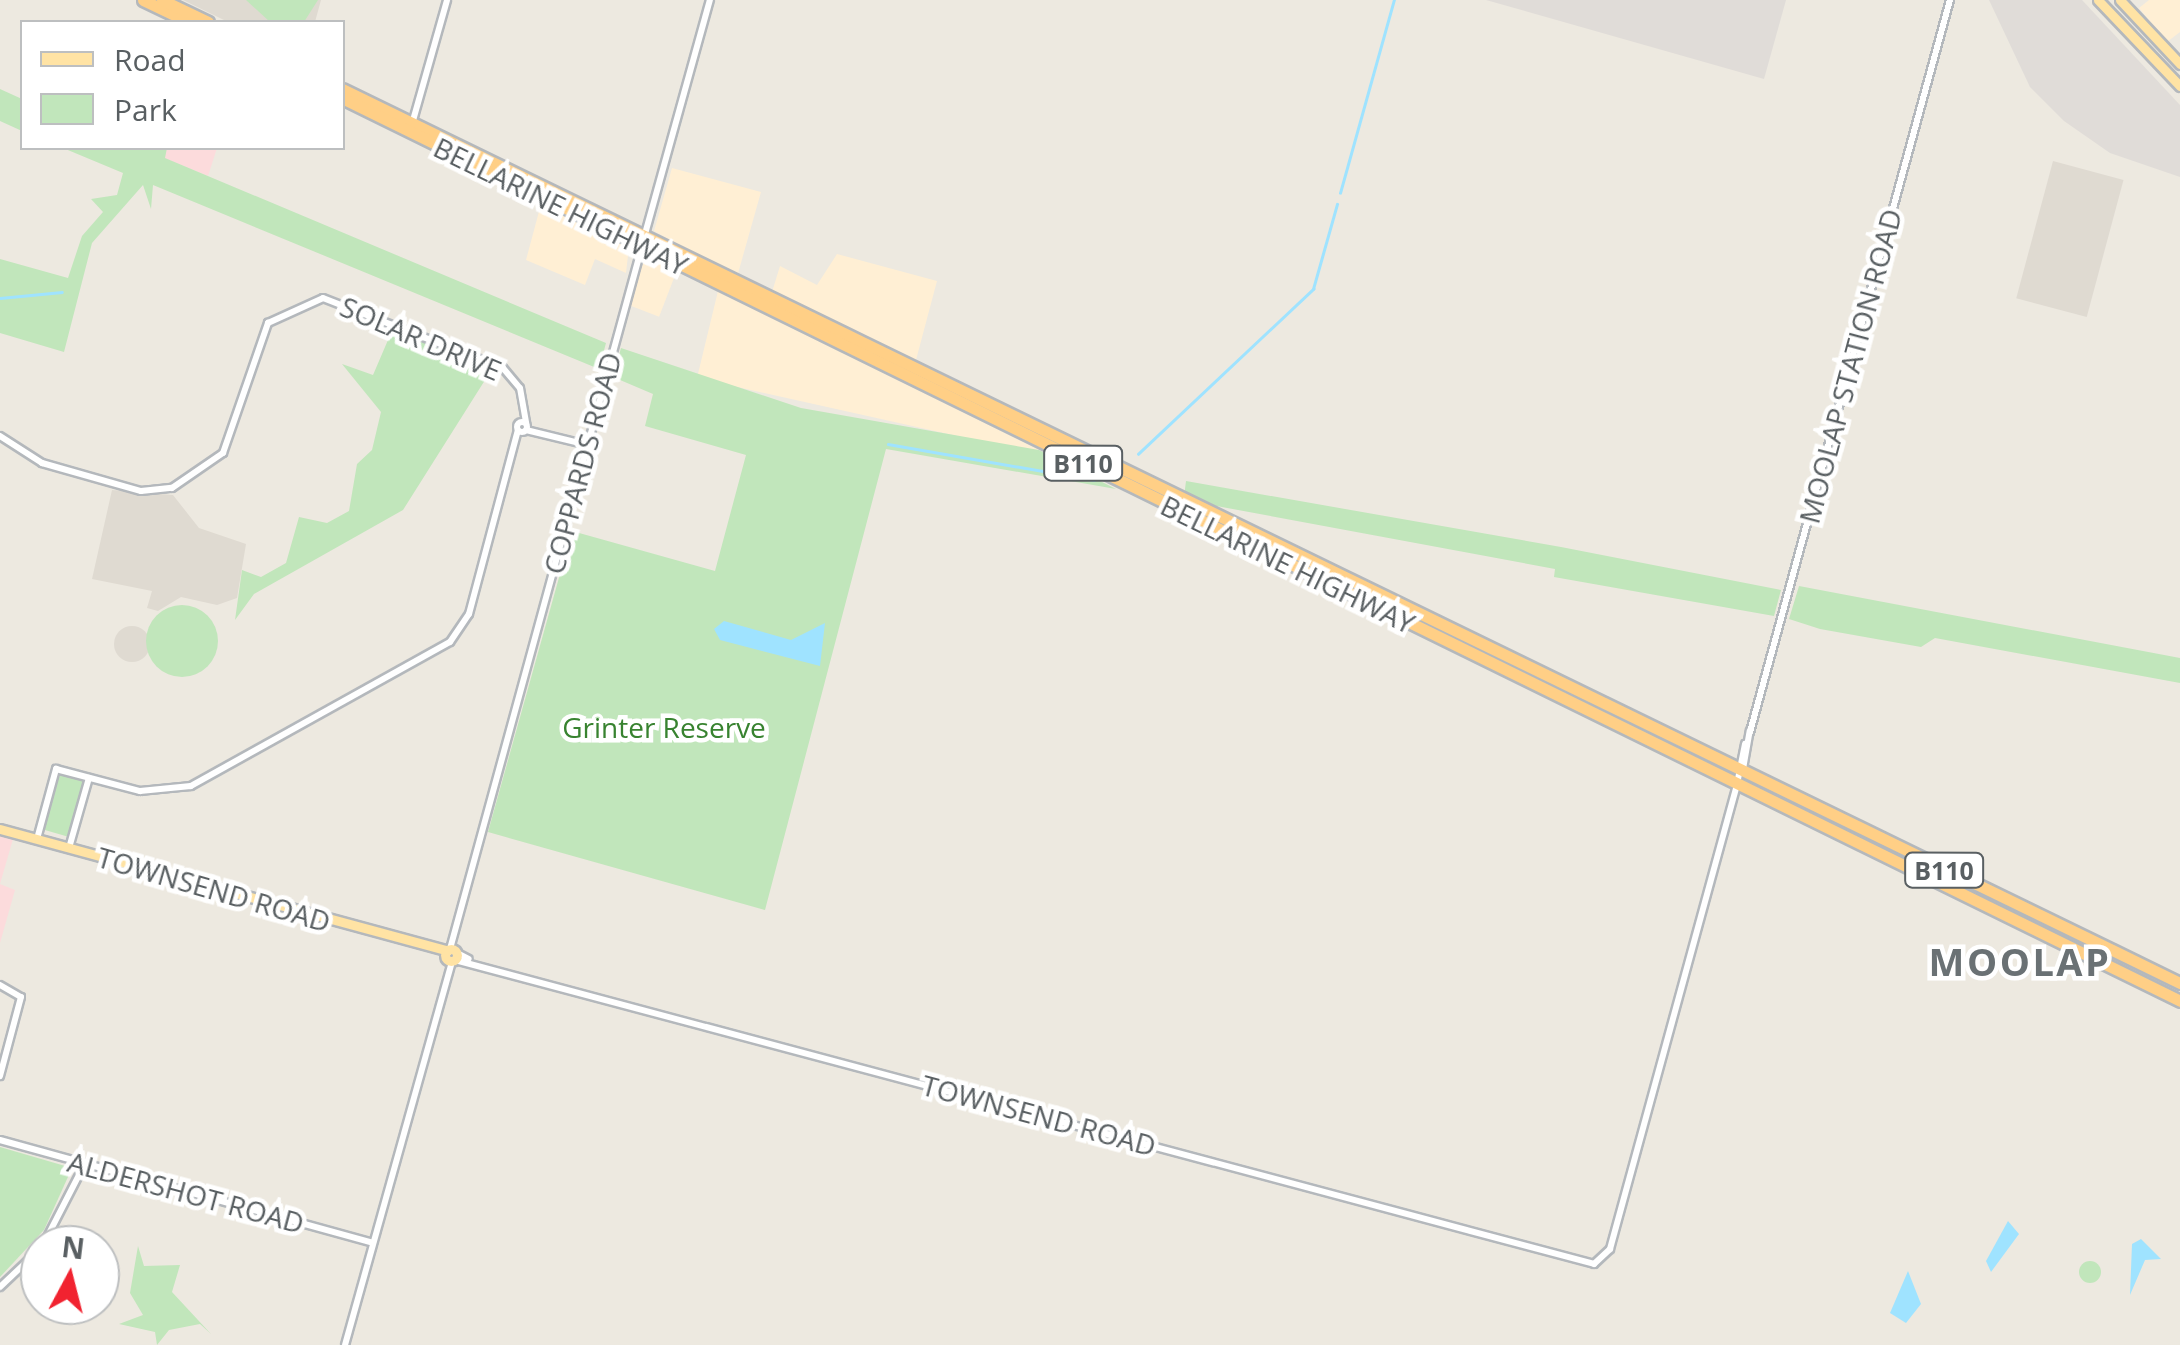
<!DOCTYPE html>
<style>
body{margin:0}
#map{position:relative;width:2180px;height:1345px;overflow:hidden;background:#ede9e0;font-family:"Open Sans",sans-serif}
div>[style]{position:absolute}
.commercial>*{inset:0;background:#ffefd4;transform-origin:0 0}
.industrial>*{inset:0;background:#e0dcd8}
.education>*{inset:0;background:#dfdad1;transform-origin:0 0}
.round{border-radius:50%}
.medical>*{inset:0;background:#fcdbdc}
.green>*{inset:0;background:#c1e6bb;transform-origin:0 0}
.water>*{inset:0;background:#9fe3ff}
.stream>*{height:2.5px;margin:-1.25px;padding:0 1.25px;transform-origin:1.25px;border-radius:1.25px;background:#9fe3ff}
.roads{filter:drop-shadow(2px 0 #b4b8bc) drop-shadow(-2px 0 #b4b8bc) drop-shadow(0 2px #b4b8bc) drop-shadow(0 -2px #b4b8bc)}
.minor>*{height:6px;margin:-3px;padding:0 3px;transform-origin:3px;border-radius:3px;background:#fff}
.minor>.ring{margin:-3px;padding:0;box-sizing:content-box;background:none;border:6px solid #fff;border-radius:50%}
.major>*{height:9px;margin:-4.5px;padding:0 4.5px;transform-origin:4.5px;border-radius:4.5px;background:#ffe3a4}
.major>.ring{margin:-4.5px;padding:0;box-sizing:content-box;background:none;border:9px solid #ffe3a4;border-radius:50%}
.highway>*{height:11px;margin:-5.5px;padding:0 5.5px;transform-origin:5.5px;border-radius:5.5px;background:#ffcf86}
span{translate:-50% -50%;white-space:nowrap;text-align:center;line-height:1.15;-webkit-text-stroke:9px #fff;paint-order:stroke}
.shield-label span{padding:2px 8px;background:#fff;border:2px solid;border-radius:8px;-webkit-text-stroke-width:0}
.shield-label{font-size:25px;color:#595f62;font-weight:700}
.street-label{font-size:28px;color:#595f62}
.park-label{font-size:28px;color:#388330}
.district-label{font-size:38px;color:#6a7174;font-weight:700;letter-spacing:2.5px}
.legend{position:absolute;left:20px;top:20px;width:325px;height:130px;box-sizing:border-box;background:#fff;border:2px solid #bdbfc0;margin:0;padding:12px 18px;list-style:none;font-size:30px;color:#595f62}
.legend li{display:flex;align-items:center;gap:20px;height:50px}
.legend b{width:50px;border:2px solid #bdbfc0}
.north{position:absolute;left:20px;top:1225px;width:100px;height:100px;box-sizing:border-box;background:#fff;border:2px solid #bdbfc0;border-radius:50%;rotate:7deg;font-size:28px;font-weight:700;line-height:40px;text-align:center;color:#595f62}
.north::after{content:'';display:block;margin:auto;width:35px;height:45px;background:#f12330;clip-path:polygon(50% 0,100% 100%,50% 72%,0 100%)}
</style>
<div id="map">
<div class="commercial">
<div style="clip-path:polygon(2149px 0,2180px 0,2180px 32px,2167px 42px,2139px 8px)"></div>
<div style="clip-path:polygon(672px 168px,761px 192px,737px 277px,654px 231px)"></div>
<div style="clip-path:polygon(541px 204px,629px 247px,626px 273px,595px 259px,585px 285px,526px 260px)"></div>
<div style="clip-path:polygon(837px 254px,937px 281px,916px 360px,772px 292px,780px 266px,817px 285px)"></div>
<div style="left:646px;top:256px;width:34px;height:52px;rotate:21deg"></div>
<div style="clip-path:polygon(718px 291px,1039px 450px,1038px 454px,697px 378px)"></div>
</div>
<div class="industrial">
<div style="clip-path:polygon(1486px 0,1786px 0,1764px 79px)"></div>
<div style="clip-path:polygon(1989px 0,2082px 0,2180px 105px,2180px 177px,2110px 153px,2064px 121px,2030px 87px)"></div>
</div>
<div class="education">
<div style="clip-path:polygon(183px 0,321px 0,315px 22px,228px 22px)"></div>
<div style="left:2053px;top:161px;width:73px;height:142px;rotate:15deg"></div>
<div style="clip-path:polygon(112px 490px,173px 495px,199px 528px,246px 544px,237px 598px,217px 605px,181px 597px,158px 611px,147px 608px,152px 591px,92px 579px)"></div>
<div class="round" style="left:114px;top:626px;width:36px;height:36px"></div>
</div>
<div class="medical">
<div style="clip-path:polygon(167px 148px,217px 148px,208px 176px,164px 158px)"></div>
<div style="clip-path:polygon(0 836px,13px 839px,0 884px,15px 890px,0 943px)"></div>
</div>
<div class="green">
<div style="clip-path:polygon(246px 0,318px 0,304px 22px,270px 22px)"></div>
<div style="clip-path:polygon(0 89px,22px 99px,22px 131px,0 121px)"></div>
<div style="clip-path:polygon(63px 148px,167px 148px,165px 158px,606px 343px,599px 369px,153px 185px,151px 209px,143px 185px,92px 243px,64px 352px,0 333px,0 259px,68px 278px,82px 236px,103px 212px,91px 199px,117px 195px,123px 173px)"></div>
<div style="clip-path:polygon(394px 326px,492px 369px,403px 510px,254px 594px,235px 620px,242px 570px,261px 577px,286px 563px,299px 517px,327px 523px,349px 511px,357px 464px,372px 450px,381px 412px,342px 364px,373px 375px)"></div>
<div style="clip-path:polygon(621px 348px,801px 408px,1039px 450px,1116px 489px,886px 449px,765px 910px,488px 832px,572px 531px,715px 571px,746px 455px,645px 426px,653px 394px,613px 377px)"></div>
<div style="clip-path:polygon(1186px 481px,1561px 547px,1781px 590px,1774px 616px,1554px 577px,1555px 569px,1195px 502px,1184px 497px)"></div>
<div style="clip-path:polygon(1799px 586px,2180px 658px,2180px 683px,1935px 638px,1921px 647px,1820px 629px,1789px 619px)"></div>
<div class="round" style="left:146px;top:605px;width:72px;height:72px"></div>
<div style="left:60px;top:774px;width:26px;height:58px;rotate:16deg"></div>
<div style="clip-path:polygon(0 1147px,72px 1168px,44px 1230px,0 1277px)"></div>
<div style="clip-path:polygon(138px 1246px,144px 1266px,180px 1265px,172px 1292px,211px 1334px,200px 1324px,169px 1330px,157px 1345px,155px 1332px,119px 1324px,143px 1315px,130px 1293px)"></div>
<div class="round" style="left:2079px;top:1261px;width:22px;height:22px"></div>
</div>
<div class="water">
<div style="clip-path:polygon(724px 621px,791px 640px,825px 623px,820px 666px,720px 640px,714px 629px)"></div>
<div style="clip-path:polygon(2008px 1221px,2019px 1234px,1991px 1272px,1986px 1261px)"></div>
<div style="clip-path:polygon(2141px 1239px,2161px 1259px,2145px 1260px,2130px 1295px,2132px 1244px)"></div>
<div style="clip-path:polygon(1908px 1271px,1921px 1304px,1906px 1323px,1890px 1313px)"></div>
</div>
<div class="stream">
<div style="left:1340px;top:193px;width:200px;rotate:-74.4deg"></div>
<div style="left:0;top:298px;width:62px;rotate:-5.5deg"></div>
<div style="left:888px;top:444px;width:209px;rotate:9.9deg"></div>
<div style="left:1138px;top:454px;width:241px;rotate:-43.3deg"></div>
<div style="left:1313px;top:289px;width:88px;rotate:-74.2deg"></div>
</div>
<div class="roads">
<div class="minor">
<div style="left:412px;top:124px;width:129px;rotate:-74.2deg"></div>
<div style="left:645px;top:234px;width:243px;rotate:-74.5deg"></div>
<div class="ring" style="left:517px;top:422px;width:4px;height:4px"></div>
<div style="left:526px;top:430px;width:64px;rotate:13.6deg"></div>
<div style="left:0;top:436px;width:50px;rotate:32.7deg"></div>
<div style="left:42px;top:463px;width:103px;rotate:15.8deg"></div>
<div style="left:141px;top:491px;width:31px;rotate:-6deg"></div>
<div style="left:172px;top:488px;width:62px;rotate:-34.5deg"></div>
<div style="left:223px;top:453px;width:138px;rotate:-70.9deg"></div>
<div style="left:268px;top:323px;width:60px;rotate:-24.4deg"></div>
<div style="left:323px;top:298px;width:193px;rotate:21.3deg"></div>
<div style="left:503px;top:368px;width:26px;rotate:50deg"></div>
<div style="left:520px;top:388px;width:36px;rotate:80deg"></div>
<div style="left:1750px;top:732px;width:759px;rotate:-74.72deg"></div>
<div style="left:1743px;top:769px;width:39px;rotate:-80deg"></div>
<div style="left:1737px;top:784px;width:41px;rotate:-78.7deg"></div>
<div style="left:37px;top:839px;width:73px;rotate:-74.8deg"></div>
<div style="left:56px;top:769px;width:87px;rotate:14.7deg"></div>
<div style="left:140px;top:791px;width:51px;rotate:-5.6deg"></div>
<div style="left:191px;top:786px;width:296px;rotate:-29.1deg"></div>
<div style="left:450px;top:642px;width:34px;rotate:-56deg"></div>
<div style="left:469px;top:614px;width:190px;rotate:-75.1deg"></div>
<div style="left:69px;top:848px;width:73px;rotate:-74.1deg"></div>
<div style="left:450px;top:949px;width:729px;rotate:-74.72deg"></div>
<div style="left:457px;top:953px;width:13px;rotate:27deg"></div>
<div style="left:455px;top:960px;width:1179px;rotate:14.94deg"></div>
<div style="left:1594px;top:1264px;width:22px;rotate:-43deg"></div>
<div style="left:1610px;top:1249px;width:485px;rotate:-74.7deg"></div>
<div style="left:0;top:985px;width:24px;rotate:30deg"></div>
<div style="left:21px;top:997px;width:82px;rotate:104.9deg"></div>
<div style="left:0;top:1140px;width:387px;rotate:15.4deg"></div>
<div style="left:43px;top:1245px;width:85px;rotate:-62.8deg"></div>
<div style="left:0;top:1287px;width:55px;rotate:-43.5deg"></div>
<div style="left:345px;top:1345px;width:399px;rotate:-74.4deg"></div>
</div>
<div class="major">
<div style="left:2098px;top:0;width:119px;rotate:46.4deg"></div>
<div style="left:2120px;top:0;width:88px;rotate:46.8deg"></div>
<div style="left:0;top:829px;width:464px;rotate:15.2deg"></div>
<div class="ring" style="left:445px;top:949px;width:3px;height:3px"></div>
</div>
<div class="highway">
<div style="left:143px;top:0;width:51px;rotate:25.6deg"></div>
<div style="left:162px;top:0;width:51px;rotate:25.6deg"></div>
<div style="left:342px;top:89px;width:2044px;rotate:25.94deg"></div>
<div style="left:342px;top:98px;width:2048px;rotate:26.16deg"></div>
</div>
</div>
<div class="shield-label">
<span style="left:1083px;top:463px">B110</span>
<span style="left:1944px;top:870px">B110</span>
</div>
<div class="street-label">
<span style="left:561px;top:206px;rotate:26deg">BELLARINE HIGHWAY</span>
<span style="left:421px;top:338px;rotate:23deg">SOLAR DRIVE</span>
<span style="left:1850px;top:366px;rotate:-75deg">MOOLAP STATION ROAD</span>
<span style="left:582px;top:463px;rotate:-75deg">COPPARDS ROAD</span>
<span style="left:1288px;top:564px;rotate:26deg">BELLARINE HIGHWAY</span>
<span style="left:214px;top:889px;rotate:16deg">TOWNSEND ROAD</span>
<span style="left:1039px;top:1115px;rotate:15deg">TOWNSEND ROAD</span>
<span style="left:186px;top:1192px;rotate:15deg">ALDERSHOT ROAD</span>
</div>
<div class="park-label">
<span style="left:664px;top:727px">Grinter Reserve</span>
</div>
<div class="district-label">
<span style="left:2020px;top:962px">MOOLAP</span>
</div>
<ul class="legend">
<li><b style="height:12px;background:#ffe3a4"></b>Road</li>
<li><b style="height:28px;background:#c1e6bb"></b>Park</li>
</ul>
<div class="north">N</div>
</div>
